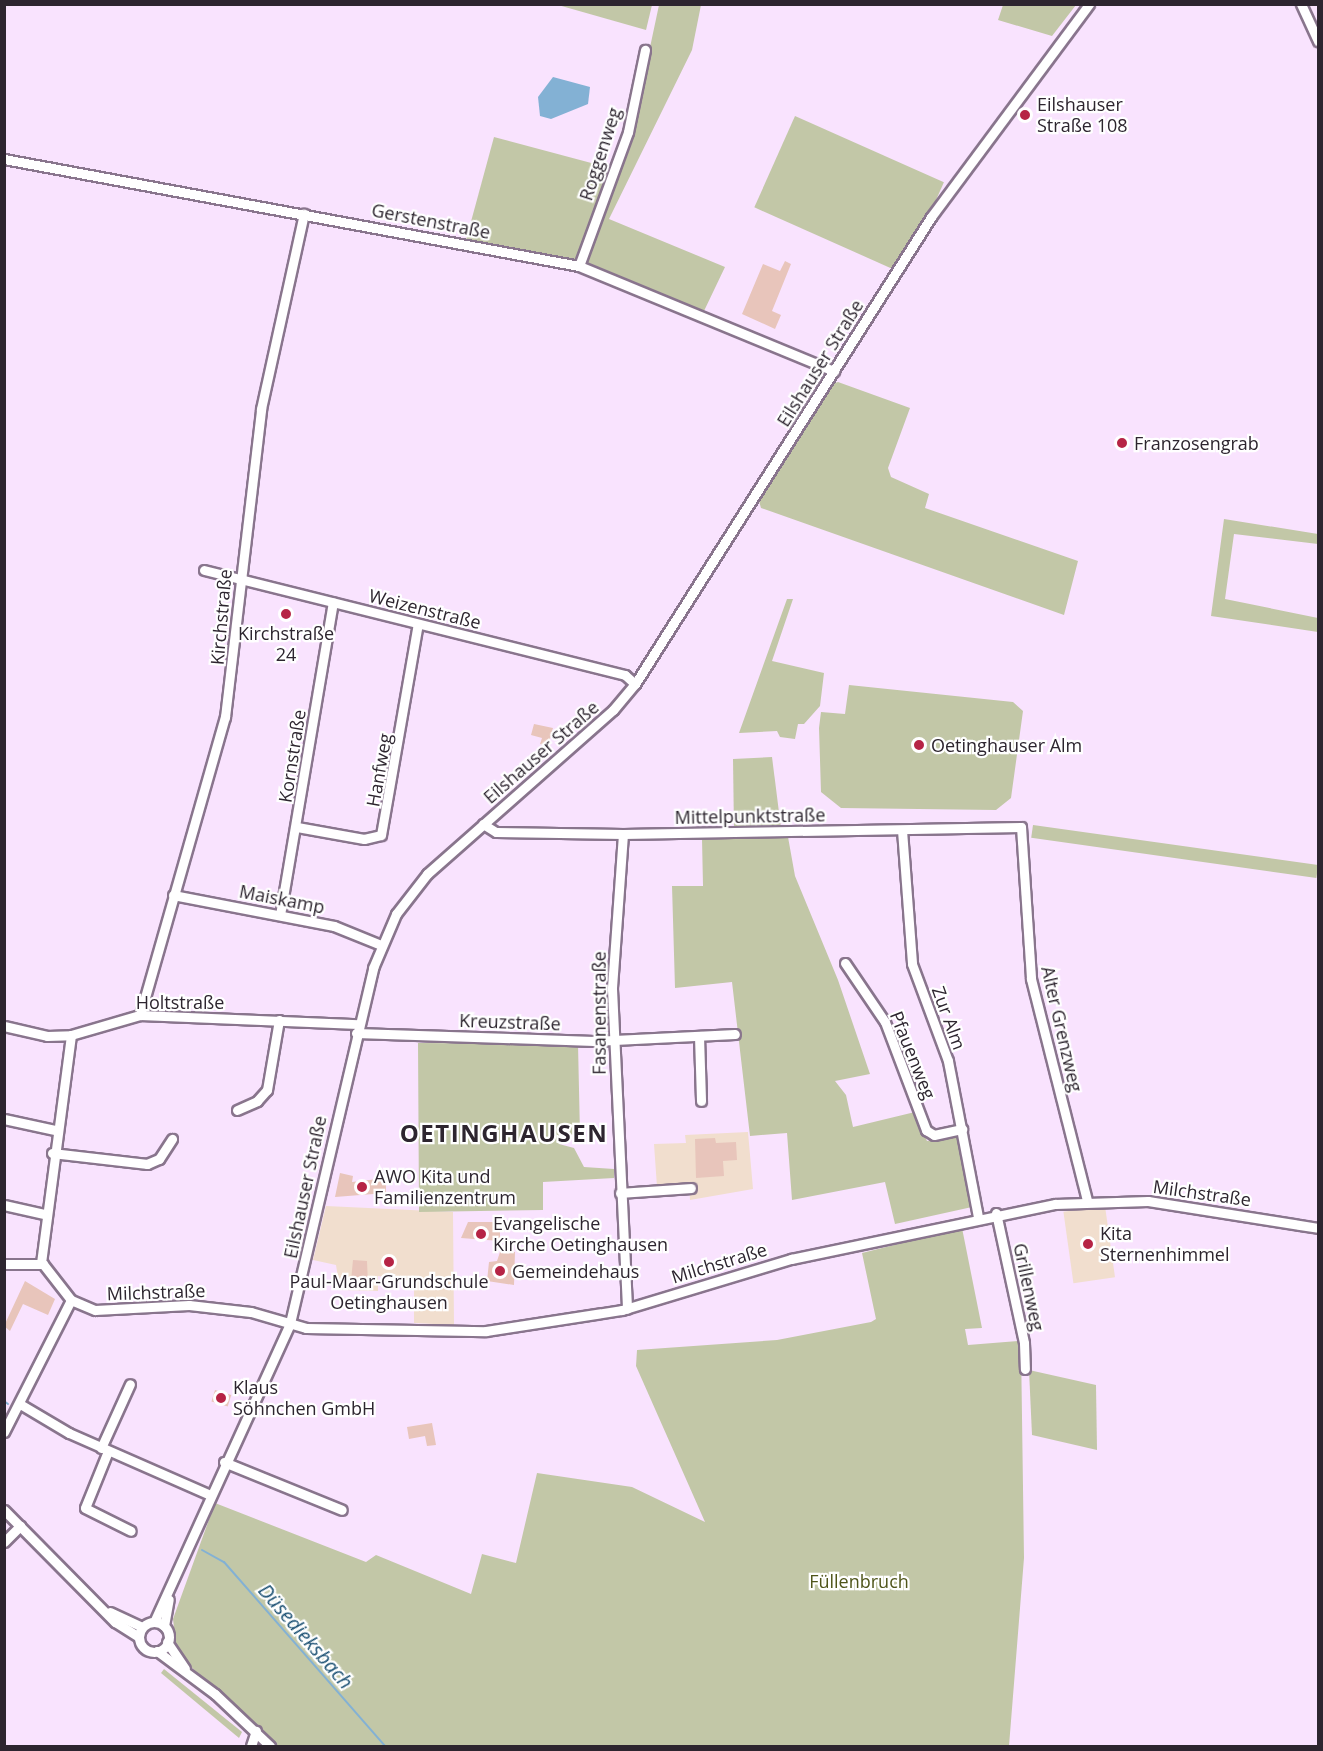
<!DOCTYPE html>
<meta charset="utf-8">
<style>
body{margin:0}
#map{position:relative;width:1323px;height:1751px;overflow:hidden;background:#f9e3fe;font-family:"Open Sans",sans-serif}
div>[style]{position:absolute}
.education>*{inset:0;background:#f1dece;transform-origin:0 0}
.green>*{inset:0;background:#c2c7a7;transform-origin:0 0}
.water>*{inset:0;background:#83b1d4}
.stream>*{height:2px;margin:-1px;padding:0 1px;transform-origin:1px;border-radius:1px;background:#83b1d4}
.building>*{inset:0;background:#e8c5bb;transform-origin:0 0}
.roads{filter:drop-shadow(2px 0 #89758d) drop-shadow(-2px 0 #89758d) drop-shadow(0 2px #89758d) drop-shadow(0 -2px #89758d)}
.minor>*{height:9px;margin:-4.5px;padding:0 4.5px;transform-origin:4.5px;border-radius:4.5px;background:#fff}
.minor>.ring{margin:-4.5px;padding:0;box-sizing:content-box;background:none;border:9px solid #fff;border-radius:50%}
.dots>*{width:16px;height:16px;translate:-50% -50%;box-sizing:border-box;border:3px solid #fff;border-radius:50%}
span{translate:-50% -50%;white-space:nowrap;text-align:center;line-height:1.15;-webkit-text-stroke:4.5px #fff;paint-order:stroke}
.poi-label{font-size:18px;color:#2d252f}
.left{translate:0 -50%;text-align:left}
.street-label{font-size:18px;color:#2d252f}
.park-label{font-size:18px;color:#4f551a}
.water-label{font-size:20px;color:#174d70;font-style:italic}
.district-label{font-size:24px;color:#2d252f;font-weight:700;letter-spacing:1.5px}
.frame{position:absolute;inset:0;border:6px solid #2d252f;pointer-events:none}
</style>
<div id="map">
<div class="education">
<div style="clip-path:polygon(748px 1132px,753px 1189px,690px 1200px,689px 1184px,657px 1187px,654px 1144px,686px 1143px,685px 1135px)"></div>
<div style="clip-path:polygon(326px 1206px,453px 1212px,454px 1325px,414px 1323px,414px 1281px,378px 1276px,378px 1291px,340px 1290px,336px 1265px,313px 1260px)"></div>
<div style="left:1105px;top:1206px;width:72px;height:42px;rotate:82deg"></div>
</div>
<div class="green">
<div style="clip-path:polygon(558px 5px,652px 4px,652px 5px,646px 30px)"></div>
<div style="clip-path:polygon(659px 5px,701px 5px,692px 50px,609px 219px,725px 267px,704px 311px,586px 262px,632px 132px)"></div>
<div style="clip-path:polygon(1003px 5px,1003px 4px,1076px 5px,1052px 36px,998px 20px)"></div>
<div style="left:795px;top:116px;width:163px;height:100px;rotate:24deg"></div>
<div style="clip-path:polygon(494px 137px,610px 168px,577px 260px,466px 240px)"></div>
<div style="clip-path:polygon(838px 382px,910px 408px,888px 468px,891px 477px,929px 494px,925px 508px,1078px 561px,1064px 615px,761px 508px,759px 501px,832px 384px)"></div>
<div style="clip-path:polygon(1224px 519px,1318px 534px,1318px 544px,1234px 534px,1225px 599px,1318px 618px,1318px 632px,1211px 616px)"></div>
<div style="clip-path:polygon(787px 599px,793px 599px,772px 661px,824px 673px,820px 706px,804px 724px,798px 724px,795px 739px,780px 737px,777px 731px,739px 733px)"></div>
<div style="clip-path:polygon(849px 685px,1013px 702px,1023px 711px,1011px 798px,996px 810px,841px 808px,821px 792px,819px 728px,821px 712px,845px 714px)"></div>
<div style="clip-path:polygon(772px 757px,781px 828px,734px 830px,733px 759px)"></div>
<div style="left:1033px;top:825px;width:288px;height:13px;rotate:8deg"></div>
<div style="clip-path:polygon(788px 837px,795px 876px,838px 980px,870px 1074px,835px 1081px,846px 1095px,853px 1127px,915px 1112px,927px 1141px,958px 1135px,972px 1207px,895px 1224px,885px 1182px,792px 1200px,787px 1133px,750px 1136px,732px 982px,675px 988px,672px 886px,703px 886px,702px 839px)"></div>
<div style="clip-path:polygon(418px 1043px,578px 1044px,580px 1135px,559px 1134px,559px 1144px,574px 1148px,584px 1167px,614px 1169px,614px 1178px,543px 1182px,543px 1210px,419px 1212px)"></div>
<div style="clip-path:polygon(962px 1228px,982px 1328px,965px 1329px,968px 1345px,1019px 1341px,1021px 1346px,1024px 1558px,1009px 1746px,277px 1746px,177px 1654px,173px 1619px,215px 1503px,366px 1562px,376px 1555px,471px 1594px,482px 1554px,516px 1563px,537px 1473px,632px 1487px,705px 1522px,636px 1366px,637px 1350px,777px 1340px,871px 1322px,876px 1319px,862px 1253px)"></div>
<div style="clip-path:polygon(1029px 1370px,1096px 1385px,1097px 1450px,1032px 1435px)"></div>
<div style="clip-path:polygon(164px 1669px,242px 1732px,239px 1738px,161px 1673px)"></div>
</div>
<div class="water">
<div style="clip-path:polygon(553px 77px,590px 87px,588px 104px,551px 119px,540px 116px,538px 97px)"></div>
</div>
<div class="stream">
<div style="left:4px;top:1401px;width:5px;rotate:37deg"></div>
<div style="left:202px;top:1550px;width:25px;rotate:29deg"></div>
<div style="left:224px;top:1562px;width:244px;rotate:48.8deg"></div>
</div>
<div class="building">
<div style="clip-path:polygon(785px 261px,791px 264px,772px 311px,781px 315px,775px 329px,742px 314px,763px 264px,780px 271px)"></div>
<div style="clip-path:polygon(534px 724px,553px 728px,548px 746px,540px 744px,542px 738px,531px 735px)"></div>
<div style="clip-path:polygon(715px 1138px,716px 1143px,736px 1142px,737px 1160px,723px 1161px,724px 1176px,696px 1178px,695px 1139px)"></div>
<div style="clip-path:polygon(340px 1173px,353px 1176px,352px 1182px,386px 1178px,386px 1193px,335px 1197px)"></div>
<div style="clip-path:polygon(468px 1222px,500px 1222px,500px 1241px,461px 1238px)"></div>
<div style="clip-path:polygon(500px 1252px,515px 1252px,514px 1285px,487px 1281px,489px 1262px,497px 1261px)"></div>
<div style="clip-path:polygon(353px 1260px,367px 1261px,368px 1284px,351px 1281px)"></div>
<div style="clip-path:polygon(25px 1281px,55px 1299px,48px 1315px,23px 1304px,10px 1331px,4px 1326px)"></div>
<div style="left:215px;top:1390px;width:17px;height:12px;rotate:17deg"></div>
<div style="clip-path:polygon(432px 1423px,436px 1445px,427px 1446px,425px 1436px,409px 1439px,407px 1427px)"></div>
</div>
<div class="roads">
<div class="minor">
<div style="left:1301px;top:4px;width:41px;rotate:65.3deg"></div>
<div style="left:4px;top:159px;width:585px;rotate:10.54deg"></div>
<div style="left:579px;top:266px;width:276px;rotate:22.4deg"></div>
<div style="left:579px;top:266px;width:143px;rotate:-69.9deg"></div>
<div style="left:628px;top:132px;width:84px;rotate:-78.3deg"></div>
<div style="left:204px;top:570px;width:434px;rotate:14deg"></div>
<div style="left:625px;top:675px;width:13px;rotate:42deg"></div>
<div style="left:483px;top:824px;width:15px;rotate:32deg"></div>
<div style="left:496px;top:832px;width:127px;rotate:0.9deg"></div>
<div style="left:623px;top:834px;width:398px;rotate:-1deg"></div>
<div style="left:1021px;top:827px;width:152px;rotate:86.2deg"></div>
<div style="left:1031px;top:979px;width:228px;rotate:75.8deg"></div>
<div style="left:297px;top:827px;width:68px;rotate:10.2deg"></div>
<div style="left:364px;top:839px;width:17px;rotate:-13deg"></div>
<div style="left:381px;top:835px;width:214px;rotate:-80.1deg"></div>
<div style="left:902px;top:830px;width:134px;rotate:85.7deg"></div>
<div style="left:912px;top:964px;width:103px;rotate:69.6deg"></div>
<div style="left:948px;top:1061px;width:159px;rotate:79.1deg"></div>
<div style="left:623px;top:834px;width:155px;rotate:94.1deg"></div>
<div style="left:612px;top:989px;width:320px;rotate:87.3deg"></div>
<div style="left:173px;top:895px;width:164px;rotate:10.9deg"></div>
<div style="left:334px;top:926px;width:51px;rotate:22deg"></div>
<div style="left:280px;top:915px;width:317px;rotate:-80.4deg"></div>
<div style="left:845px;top:963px;width:71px;rotate:55.9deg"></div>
<div style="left:885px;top:1022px;width:116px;rotate:69.2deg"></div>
<div style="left:926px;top:1130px;width:9px;rotate:32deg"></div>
<div style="left:934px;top:1135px;width:29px;rotate:-12deg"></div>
<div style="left:140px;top:1015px;width:310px;rotate:-74.1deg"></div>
<div style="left:225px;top:717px;width:310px;rotate:-83.3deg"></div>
<div style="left:261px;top:409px;width:200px;rotate:-77.6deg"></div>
<div style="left:4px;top:1026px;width:44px;rotate:13.1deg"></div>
<div style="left:47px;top:1036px;width:24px;rotate:-2deg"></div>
<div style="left:71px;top:1035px;width:72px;rotate:-16.2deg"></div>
<div style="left:140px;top:1015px;width:218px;rotate:2.4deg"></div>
<div style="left:356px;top:1033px;width:238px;rotate:1.9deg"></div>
<div style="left:594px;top:1041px;width:141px;rotate:-2.8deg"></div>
<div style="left:699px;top:1036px;width:65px;rotate:88.2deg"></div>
<div style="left:237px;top:1110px;width:22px;rotate:-24deg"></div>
<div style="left:257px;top:1101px;width:15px;rotate:-48deg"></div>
<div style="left:267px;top:1090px;width:71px;rotate:-80.3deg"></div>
<div style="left:4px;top:1119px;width:52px;rotate:12.2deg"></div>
<div style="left:52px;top:1153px;width:96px;rotate:6.6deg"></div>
<div style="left:147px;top:1164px;width:13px;rotate:-23deg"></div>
<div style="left:159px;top:1159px;width:24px;rotate:-57deg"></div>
<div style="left:620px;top:1193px;width:71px;rotate:-4deg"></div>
<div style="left:4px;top:1205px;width:41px;rotate:12.7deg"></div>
<div style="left:996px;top:1213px;width:133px;rotate:77.8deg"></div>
<div style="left:1024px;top:1343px;width:26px;rotate:88deg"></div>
<div style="left:41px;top:1263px;width:230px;rotate:-82.5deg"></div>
<div style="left:4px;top:1264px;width:39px"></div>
<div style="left:43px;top:1264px;width:46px;rotate:52.1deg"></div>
<div style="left:71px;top:1300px;width:26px;rotate:23deg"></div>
<div style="left:95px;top:1310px;width:94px;rotate:-3deg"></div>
<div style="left:189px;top:1305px;width:62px;rotate:6.4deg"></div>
<div style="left:251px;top:1312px;width:57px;rotate:16.2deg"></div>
<div style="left:306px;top:1328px;width:180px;rotate:1deg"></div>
<div style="left:486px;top:1331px;width:138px;rotate:-8.8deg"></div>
<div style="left:622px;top:1310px;width:177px;rotate:-16.8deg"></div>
<div style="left:791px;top:1259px;width:270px;rotate:-11.8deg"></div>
<div style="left:1055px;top:1204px;width:93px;rotate:-1.8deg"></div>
<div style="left:1148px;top:1201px;width:172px;rotate:9deg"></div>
<div style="left:20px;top:1404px;width:57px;rotate:30.6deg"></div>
<div style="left:69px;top:1433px;width:154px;rotate:23.7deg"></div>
<div style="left:4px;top:1432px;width:148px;rotate:-63.1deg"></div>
<div style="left:101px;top:1448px;width:70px;rotate:-65.6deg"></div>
<div style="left:108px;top:1451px;width:61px;rotate:112deg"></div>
<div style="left:85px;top:1508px;width:51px;rotate:26.6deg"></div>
<div style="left:224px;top:1462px;width:127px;rotate:22.1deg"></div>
<div style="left:4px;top:1510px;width:158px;rotate:45.3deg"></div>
<div style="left:115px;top:1622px;width:28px;rotate:32deg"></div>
<div style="left:4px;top:1542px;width:23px;rotate:-45deg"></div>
<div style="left:110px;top:1612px;width:35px;rotate:25deg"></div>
<div style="left:154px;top:1622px;width:328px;rotate:-65.5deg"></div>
<div style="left:290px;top:1323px;width:365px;rotate:-76.8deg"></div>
<div style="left:373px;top:968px;width:59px;rotate:-66.9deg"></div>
<div style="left:396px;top:914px;width:51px;rotate:-52.2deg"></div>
<div style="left:427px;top:874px;width:248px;rotate:-41.4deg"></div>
<div style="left:613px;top:710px;width:34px;rotate:-50deg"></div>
<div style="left:635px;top:684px;width:553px;rotate:-57.63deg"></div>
<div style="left:931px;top:217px;width:265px;rotate:-53.4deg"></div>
<div class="ring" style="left:139px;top:1622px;width:21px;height:21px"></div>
<div style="left:164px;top:1626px;width:27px;rotate:-80deg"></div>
<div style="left:167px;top:1642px;width:32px;rotate:56deg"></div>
<div style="left:157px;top:1651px;width:72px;rotate:36.6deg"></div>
<div style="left:215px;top:1694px;width:76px;rotate:43.4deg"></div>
<div style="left:251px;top:1746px;width:16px;rotate:-72deg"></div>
</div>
</div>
<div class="dots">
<div style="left:1025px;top:115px;background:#b62445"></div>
<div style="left:1122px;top:443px;background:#b62445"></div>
<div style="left:286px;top:614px;background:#b62445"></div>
<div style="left:919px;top:745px;background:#b62445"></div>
<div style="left:362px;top:1187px;background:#b62445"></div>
<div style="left:481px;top:1234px;background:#b62445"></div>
<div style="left:1088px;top:1244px;background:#b62445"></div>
<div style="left:389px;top:1262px;background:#b62445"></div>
<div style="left:500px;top:1271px;background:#b62445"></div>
<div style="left:221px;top:1398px;background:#b62445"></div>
</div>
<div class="poi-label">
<span class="left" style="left:1037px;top:115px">Eilshauser<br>Straße 108</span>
<span class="left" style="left:1134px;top:443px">Franzosengrab</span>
<span style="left:286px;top:644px">Kirchstraße<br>24</span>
<span class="left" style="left:931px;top:745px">Oetinghauser Alm</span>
<span class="left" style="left:374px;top:1187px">AWO Kita und<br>Familienzentrum</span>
<span class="left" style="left:493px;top:1234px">Evangelische<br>Kirche Oetinghausen</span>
<span class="left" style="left:1100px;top:1244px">Kita<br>Sternenhimmel</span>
<span class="left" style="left:512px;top:1271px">Gemeindehaus</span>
<span style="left:389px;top:1292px">Paul-Maar-Grundschule<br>Oetinghausen</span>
<span class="left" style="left:233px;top:1398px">Klaus<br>Söhnchen GmbH</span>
</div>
<div class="street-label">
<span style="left:600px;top:154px;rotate:-72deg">Roggenweg</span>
<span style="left:431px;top:221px;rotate:11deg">Gerstenstraße</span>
<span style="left:820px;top:363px;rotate:-58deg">Eilshauser Straße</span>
<span style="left:425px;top:609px;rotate:14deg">Weizenstraße</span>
<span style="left:221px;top:617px;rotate:-85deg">Kirchstraße</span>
<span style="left:541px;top:752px;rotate:-41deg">Eilshauser Straße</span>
<span style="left:292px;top:756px;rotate:-81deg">Kornstraße</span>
<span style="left:379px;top:770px;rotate:-80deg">Hanfweg</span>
<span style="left:750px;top:816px;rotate:-1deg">Mittelpunktstraße</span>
<span style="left:282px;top:899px;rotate:11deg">Maiskamp</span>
<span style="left:180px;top:1002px">Holtstraße</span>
<span style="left:599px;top:1013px;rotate:-90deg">Fasanenstraße</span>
<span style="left:949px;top:1018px;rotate:70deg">Zur Alm</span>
<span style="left:510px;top:1022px;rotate:2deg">Kreuzstraße</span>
<span style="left:1062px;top:1029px;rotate:77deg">Alter Grenzweg</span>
<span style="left:913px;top:1055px;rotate:68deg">Pfauenweg</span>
<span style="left:305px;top:1187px;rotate:-78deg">Eilshauser Straße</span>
<span style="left:1202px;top:1193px;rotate:8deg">Milchstraße</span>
<span style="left:719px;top:1263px;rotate:-17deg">Milchstraße</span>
<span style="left:1029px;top:1287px;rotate:78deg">Grillenweg</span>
<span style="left:156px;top:1292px;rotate:-2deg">Milchstraße</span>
</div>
<div class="park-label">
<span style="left:859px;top:1581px">Füllenbruch</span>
</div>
<div class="water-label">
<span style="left:306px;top:1636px;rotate:49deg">Düsedieksbach</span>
</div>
<div class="district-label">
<span style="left:504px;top:1133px">OETINGHAUSEN</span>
</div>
<div class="frame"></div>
</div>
